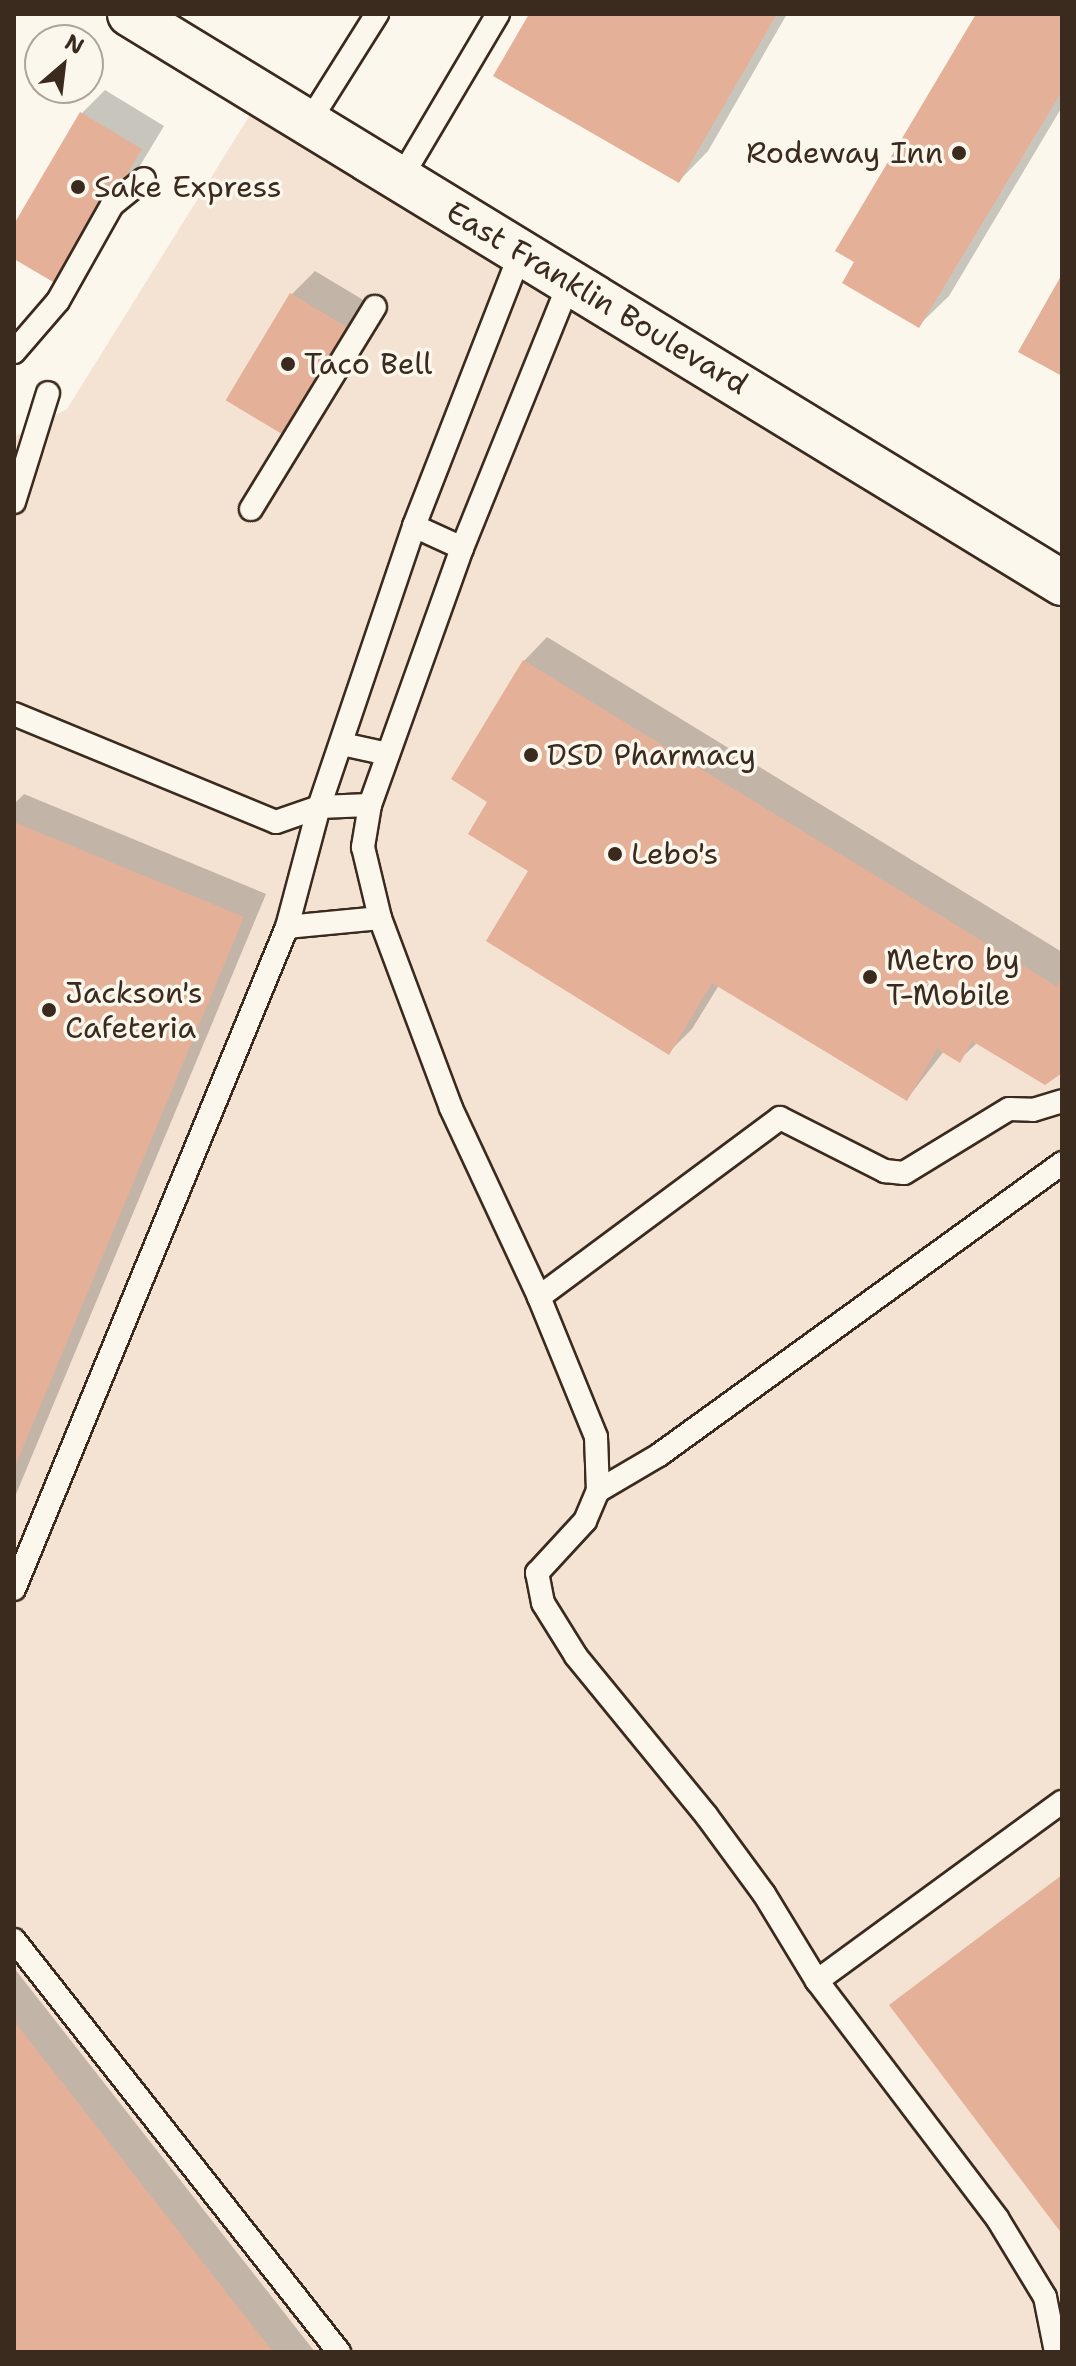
<!DOCTYPE html>
<style>
body{margin:0}
#map{position:relative;width:1076px;height:2366px;overflow:hidden;background:#fbf7ec;font-family:"Shantell Sans",sans-serif}
div>[style]{position:absolute}
.built>*{inset:0;background:#f4e2d3}
.shadow>*{inset:0;background:#0003}
.building>*{inset:0;background:#e4b098;transform-origin:0 0}
.roads{filter:drop-shadow(2px 0 #3b2a1e) drop-shadow(-2px 0 #3b2a1e) drop-shadow(0 2px #3b2a1e) drop-shadow(0 -2px #3b2a1e)}
.service>*{height:22px;margin:-11px;padding:0 11px;transform-origin:11px;border-radius:11px;background:#fbf7ec}
.primary>*{height:44px;margin:-22px;padding:0 22px;transform-origin:22px;border-radius:22px;background:#fbf7ec}
.dots>*{width:22px;height:22px;translate:-50% -50%;box-sizing:border-box;border:4px solid #fbf7ec;border-radius:50%}
span{translate:-50% -50%;white-space:nowrap;text-align:center;line-height:1.15;-webkit-text-stroke:7px #fbf7ec;paint-order:stroke}
.poi-label{font-size:30px;color:#3b2a1e}
.right{translate:-100% -50%;text-align:right}
.left{translate:0 -50%;text-align:left}
.street-label{font-size:30px;color:#3b2a1e}
.frame{position:absolute;inset:0;border:16px solid #3b2a1e;pointer-events:none}
.north{position:absolute;left:24px;top:24px;width:80px;height:80px;box-sizing:border-box;background:#fbf7ec;border:2px solid #aea59a;border-radius:50%;rotate:28deg;font-size:22px;font-weight:700;line-height:32px;text-align:center;color:#3b2a1e}
.north::after{content:'';display:block;margin:auto;width:28px;height:36px;background:#3b2a1e;clip-path:polygon(50% 0,100% 100%,50% 72%,0 100%)}
</style>
<div id="map">
<div class="built">
<div style="clip-path:polygon(263px 94px,1062px 583px,1062px 2352px,14px 2352px,14px 437px,67px 409px)"></div>
</div>
<div class="shadow">
<div style="clip-path:polygon(531px 14px,787px 14px,708px 151px,679px 181px)"></div>
<div style="clip-path:polygon(978px 14px,1062px 14px,1062px 107px,949px 296px,919px 325px)"></div>
<div style="clip-path:polygon(105px 90px,164px 126px,83px 260px,14px 257px,14px 228px,82px 113px)"></div>
<div style="clip-path:polygon(315px 271px,370px 304px,308px 411px,231px 400px,292px 294px)"></div>
<div style="clip-path:polygon(547px 637px,1062px 952px,1062px 1071px,978px 1042px,959px 1060px,944px 1051px,907px 1099px,719px 985px,692px 1029px,668px 1053px,531px 870px,490px 801px,524px 661px)"></div>
<div style="clip-path:polygon(24px 794px,266px 894px,14px 1499px,14px 804px)"></div>
<div style="clip-path:polygon(14px 1968px,315px 2352px,14px 2352px)"></div>
</div>
<div class="building">
<div style="clip-path:polygon(529px 14px,777px 14px,679px 183px,493px 76px)"></div>
<div style="clip-path:polygon(976px 14px,1062px 14px,1062px 91px,919px 328px,842px 283px,854px 262px,835px 251px)"></div>
<div style="clip-path:polygon(80px 112px,142px 149px,60px 286px,14px 259px,14px 224px)"></div>
<div style="clip-path:polygon(1062px 274px,1062px 376px,1018px 352px)"></div>
<div style="left:290px;top:293px;width:68px;height:125px;rotate:31deg"></div>
<div style="clip-path:polygon(523px 660px,1056px 986px,1062px 980px,1062px 1073px,1045px 1085px,972px 1041px,960px 1063px,937px 1049px,907px 1101px,712px 983px,669px 1055px,486px 941px,528px 871px,468px 834px,487px 802px,451px 779px)"></div>
<div style="clip-path:polygon(14px 822px,244px 917px,14px 1469px)"></div>
<div style="clip-path:polygon(1062px 1875px,1062px 2234px,889px 2005px)"></div>
<div style="clip-path:polygon(14px 2021px,273px 2352px,14px 2352px)"></div>
</div>
<div class="roads">
<div class="service">
<div style="left:309px;top:122px;width:128px;rotate:-57.8deg"></div>
<div style="left:401px;top:178px;width:191px;rotate:-59.4deg"></div>
<div style="left:570px;top:281px;width:288px;rotate:112deg"></div>
<div style="left:462px;top:548px;width:273px;rotate:109.7deg"></div>
<div style="left:370px;top:805px;width:43px;rotate:99.5deg"></div>
<div style="left:363px;top:847px;width:73px;rotate:76.5deg"></div>
<div style="left:380px;top:918px;width:203px;rotate:69.5deg"></div>
<div style="left:451px;top:1108px;width:208px;rotate:65deg"></div>
<div style="left:539px;top:1297px;width:151px;rotate:67.8deg"></div>
<div style="left:596px;top:1437px;width:54px;rotate:87.9deg"></div>
<div style="left:14px;top:352px;width:67px;rotate:-49.2deg"></div>
<div style="left:58px;top:301px;width:110px;rotate:-60.6deg"></div>
<div style="left:112px;top:205px;width:41px;rotate:-39.1deg"></div>
<div style="left:14px;top:502px;width:114px;rotate:-72.7deg"></div>
<div style="left:251px;top:509px;width:237px;rotate:-58.5deg"></div>
<div style="left:414px;top:526px;width:53px;rotate:24.6deg"></div>
<div style="left:14px;top:714px;width:283px;rotate:22.4deg"></div>
<div style="left:276px;top:822px;width:46px;rotate:-19.2deg"></div>
<div style="left:319px;top:807px;width:297px;rotate:-71.3deg"></div>
<div style="left:414px;top:526px;width:295px;rotate:-68.7deg"></div>
<div style="left:342px;top:744px;width:47px;rotate:12.3deg"></div>
<div style="left:287px;top:927px;width:93px;rotate:-5.5deg"></div>
<div style="left:539px;top:1297px;width:300px;rotate:-36.6deg"></div>
<div style="left:780px;top:1118px;width:118px;rotate:26.8deg"></div>
<div style="left:885px;top:1171px;width:19px;rotate:6deg"></div>
<div style="left:904px;top:1173px;width:123px;rotate:-31.4deg"></div>
<div style="left:1009px;top:1109px;width:24px;rotate:2deg"></div>
<div style="left:1033px;top:1110px;width:30px;rotate:-17deg"></div>
<div style="left:14px;top:1589px;width:716px;rotate:-67.59deg"></div>
<div style="left:287px;top:927px;width:124px;rotate:-75.1deg"></div>
<div style="left:319px;top:807px;width:51px;rotate:-2.2deg"></div>
<div style="left:14px;top:1940px;width:525px;rotate:51.73deg"></div>
<div style="left:817px;top:1981px;width:303px;rotate:-36.2deg"></div>
<div style="left:1056px;top:2352px;width:56px;rotate:-101.3deg"></div>
<div style="left:1045px;top:2297px;width:92px;rotate:-121.3deg"></div>
<div style="left:997px;top:2218px;width:298px;rotate:-127.2deg"></div>
<div style="left:817px;top:1981px;width:102px;rotate:-121.3deg"></div>
<div style="left:764px;top:1894px;width:98px;rotate:-126.3deg"></div>
<div style="left:706px;top:1815px;width:205px;rotate:-129.3deg"></div>
<div style="left:576px;top:1656px;width:62px;rotate:-121.9deg"></div>
<div style="left:543px;top:1603px;width:31px;rotate:-101deg"></div>
<div style="left:537px;top:1573px;width:71px;rotate:-47.3deg"></div>
<div style="left:585px;top:1521px;width:33px;rotate:-67deg"></div>
<div style="left:598px;top:1491px;width:71px;rotate:-30.5deg"></div>
<div style="left:659px;top:1455px;width:498px;rotate:-35.9deg"></div>
</div>
<div class="primary">
<div style="left:130px;top:14px;width:1092px;rotate:31.4deg"></div>
</div>
</div>
<div class="dots">
<div style="left:959px;top:153px;background:#3b2a1e"></div>
<div style="left:78px;top:187px;background:#3b2a1e"></div>
<div style="left:288px;top:364px;background:#3b2a1e"></div>
<div style="left:531px;top:755px;background:#3b2a1e"></div>
<div style="left:615px;top:854px;background:#3b2a1e"></div>
<div style="left:870px;top:977px;background:#3b2a1e"></div>
<div style="left:49px;top:1010px;background:#3b2a1e"></div>
</div>
<div class="poi-label">
<span class="right" style="left:943px;top:153px">Rodeway Inn</span>
<span class="left" style="left:94px;top:187px">Sake Express</span>
<span class="left" style="left:304px;top:364px">Taco Bell</span>
<span class="left" style="left:547px;top:755px">DSD Pharmacy</span>
<span class="left" style="left:631px;top:854px">Lebo's</span>
<span class="left" style="left:886px;top:977px">Metro by<br>T-Mobile</span>
<span class="left" style="left:65px;top:1010px">Jackson's<br>Cafeteria</span>
</div>
<div class="street-label">
<span style="left:597px;top:298px;rotate:31deg">East Franklin Boulevard</span>
</div>
<div class="frame"></div>
<div class="north">N</div>
</div>
